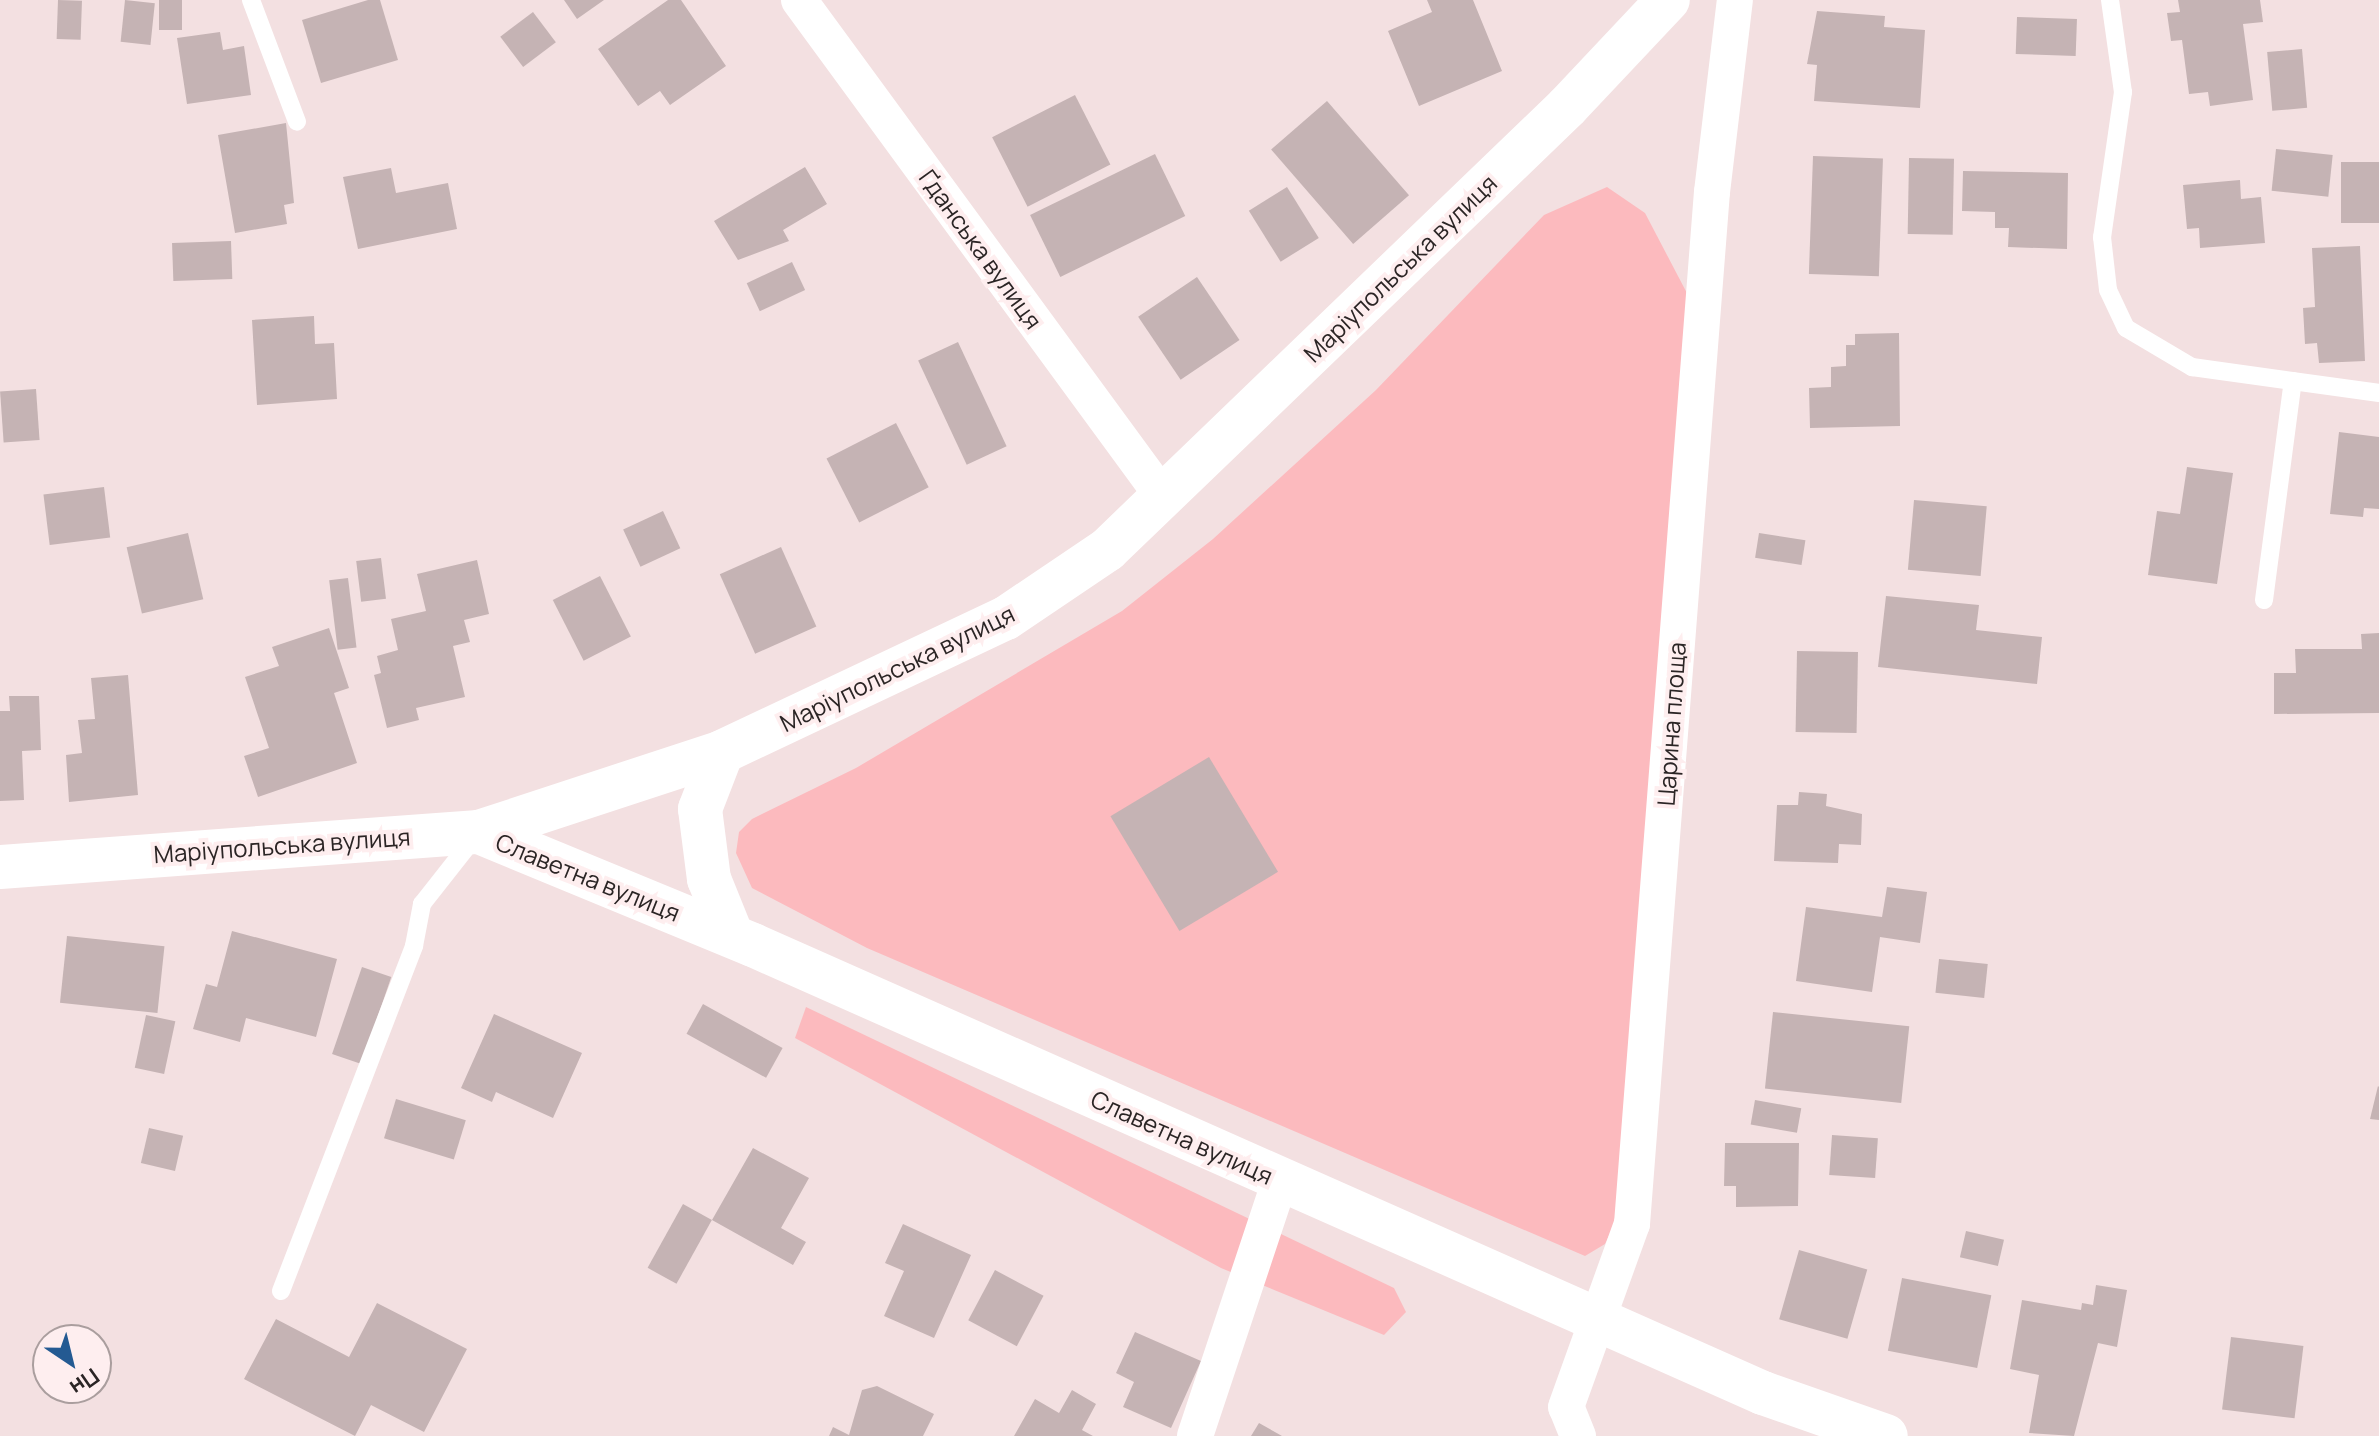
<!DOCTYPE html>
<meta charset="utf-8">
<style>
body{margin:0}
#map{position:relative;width:2379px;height:1436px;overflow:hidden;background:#f3e0e1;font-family:Manrope,sans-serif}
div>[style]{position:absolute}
.green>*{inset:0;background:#fcbabe}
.building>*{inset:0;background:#c5b3b4;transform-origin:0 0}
.lane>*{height:18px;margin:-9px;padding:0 9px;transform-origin:9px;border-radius:9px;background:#fff}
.street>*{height:36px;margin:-18px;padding:0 18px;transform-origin:18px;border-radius:18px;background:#fff}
.secondary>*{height:44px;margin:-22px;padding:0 22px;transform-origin:22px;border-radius:22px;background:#fff}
span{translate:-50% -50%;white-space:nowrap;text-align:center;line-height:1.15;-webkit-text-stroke:8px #feeeef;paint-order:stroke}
.street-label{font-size:24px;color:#2b2525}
.north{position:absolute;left:32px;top:1324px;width:80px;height:80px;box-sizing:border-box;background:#feeeef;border:2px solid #aa9e9e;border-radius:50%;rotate:145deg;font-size:22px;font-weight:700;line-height:32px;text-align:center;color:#2b2525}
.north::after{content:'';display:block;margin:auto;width:28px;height:36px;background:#245a92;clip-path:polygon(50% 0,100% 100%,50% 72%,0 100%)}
</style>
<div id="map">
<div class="green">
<div style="clip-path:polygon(1607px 187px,1645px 213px,1689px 297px,1617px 1219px,1605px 1244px,1585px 1256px,867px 948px,752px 888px,736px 853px,739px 832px,752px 819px,856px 768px,1122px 611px,1213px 539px,1376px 390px,1544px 215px)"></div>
<div style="clip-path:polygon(806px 1007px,1394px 1288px,1406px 1312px,1384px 1335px,1221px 1268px,795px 1038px)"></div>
</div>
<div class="building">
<div style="left:58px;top:0;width:24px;height:39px;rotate:2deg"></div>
<div style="left:125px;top:0;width:30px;height:42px;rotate:6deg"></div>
<div style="left:159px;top:0;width:23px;height:30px"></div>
<div style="clip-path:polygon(368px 0,380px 0,398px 60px,321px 83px,302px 20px)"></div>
<div style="clip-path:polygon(564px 0,604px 0,577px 19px)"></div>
<div style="clip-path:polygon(668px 0,681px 0,726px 66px,670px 105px,660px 91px,638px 106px,598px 49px)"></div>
<div style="clip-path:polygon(1427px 0,1473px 0,1502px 71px,1419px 106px,1388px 31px,1432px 12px)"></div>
<div style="clip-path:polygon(2178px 0,2260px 0,2263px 22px,2243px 24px,2253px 100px,2210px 106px,2208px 92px,2189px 94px,2182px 40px,2171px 41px,2167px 13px,2180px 12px)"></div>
<div style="clip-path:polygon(1817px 11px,1885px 16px,1884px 27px,1925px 30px,1920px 108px,1814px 101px,1817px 65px,1807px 64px)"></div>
<div style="left:533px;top:12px;width:38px;height:41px;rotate:53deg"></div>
<div style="left:2017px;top:17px;width:60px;height:37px;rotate:2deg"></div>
<div style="clip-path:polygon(220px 32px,223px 50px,244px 46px,251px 95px,187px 104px,177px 38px)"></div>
<div style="left:2302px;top:49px;width:59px;height:35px;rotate:85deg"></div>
<div style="left:1075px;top:95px;width:78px;height:93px;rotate:63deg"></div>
<div style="left:1327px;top:101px;width:125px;height:74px;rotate:49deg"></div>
<div style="clip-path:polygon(286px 123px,294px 203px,284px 205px,287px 224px,235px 233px,218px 135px)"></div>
<div style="left:2276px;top:149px;width:57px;height:42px;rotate:6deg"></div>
<div style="left:1155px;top:154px;width:69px;height:139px;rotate:64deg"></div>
<div style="left:1813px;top:156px;width:70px;height:118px;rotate:2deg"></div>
<div style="left:1909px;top:158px;width:45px;height:76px;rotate:1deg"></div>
<div style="left:2341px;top:162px;width:38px;height:61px"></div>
<div style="clip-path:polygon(805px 167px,827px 204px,783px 230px,789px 241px,738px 260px,714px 221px)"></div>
<div style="clip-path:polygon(391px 168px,396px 193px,448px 183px,457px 229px,358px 249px,343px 177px)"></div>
<div style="clip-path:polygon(1963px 171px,2068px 173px,2067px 249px,2008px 247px,2009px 228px,1995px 228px,1995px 212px,1962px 211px)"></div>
<div style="clip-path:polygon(2240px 180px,2241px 199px,2261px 197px,2265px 243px,2200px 248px,2199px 228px,2187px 229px,2183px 185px)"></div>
<div style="left:1287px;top:187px;width:60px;height:45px;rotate:58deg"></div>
<div style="left:231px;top:241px;width:38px;height:59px;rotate:88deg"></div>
<div style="clip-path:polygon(2360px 246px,2365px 361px,2319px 363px,2317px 343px,2305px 344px,2303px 308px,2315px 307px,2312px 248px)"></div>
<div style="left:792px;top:262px;width:31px;height:50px;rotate:65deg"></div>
<div style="left:1197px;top:277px;width:76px;height:71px;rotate:56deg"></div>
<div style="clip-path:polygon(314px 316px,315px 344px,334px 343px,337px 399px,257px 405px,252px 320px)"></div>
<div style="clip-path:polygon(1899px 333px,1900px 426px,1810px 428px,1809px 388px,1831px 387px,1831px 367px,1846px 366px,1846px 345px,1855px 345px,1855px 334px)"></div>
<div style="left:958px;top:342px;width:115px;height:44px;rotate:65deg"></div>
<div style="left:36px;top:389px;width:51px;height:36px;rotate:86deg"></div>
<div style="left:896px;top:423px;width:72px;height:78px;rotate:63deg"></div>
<div style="clip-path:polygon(2339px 432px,2379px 437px,2379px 509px,2364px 508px,2363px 517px,2330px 514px)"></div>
<div style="clip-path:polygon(2187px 467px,2233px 473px,2217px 584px,2148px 575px,2157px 511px,2180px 514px)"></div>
<div style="left:104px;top:487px;width:51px;height:61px;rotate:83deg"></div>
<div style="left:1914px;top:500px;width:73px;height:70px;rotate:5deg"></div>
<div style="left:663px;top:511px;width:41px;height:44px;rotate:65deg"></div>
<div style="left:188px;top:533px;width:68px;height:63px;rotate:77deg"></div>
<div style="left:1759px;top:533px;width:47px;height:25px;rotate:9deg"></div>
<div style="left:781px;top:547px;width:87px;height:67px;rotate:66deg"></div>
<div style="left:381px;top:558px;width:41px;height:25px;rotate:83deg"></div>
<div style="clip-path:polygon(477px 560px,489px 614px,464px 620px,470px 642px,453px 646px,465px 697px,416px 708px,419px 720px,387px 728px,374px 675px,381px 673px,377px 656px,398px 650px,391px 619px,426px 611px,417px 574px)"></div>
<div style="left:600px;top:576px;width:68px;height:53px;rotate:63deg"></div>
<div style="left:348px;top:578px;width:70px;height:19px;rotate:83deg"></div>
<div style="clip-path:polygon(1886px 596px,1979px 605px,1976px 630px,2042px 637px,2037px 684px,1878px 667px)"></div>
<div style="clip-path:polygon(329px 628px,349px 688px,334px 693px,357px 763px,258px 797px,244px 756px,269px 748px,245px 677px,279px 666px,272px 647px)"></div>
<div style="clip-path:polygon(2379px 633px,2379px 713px,2274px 714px,2274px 673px,2296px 673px,2295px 649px,2362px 649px,2361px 634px)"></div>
<div style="left:1797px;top:651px;width:61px;height:81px;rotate:1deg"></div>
<div style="clip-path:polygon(128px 675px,138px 795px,69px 802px,66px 755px,82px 753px,78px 720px,95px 719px,91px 678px)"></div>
<div style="clip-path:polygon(9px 696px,39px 696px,41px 750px,22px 751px,24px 800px,0 801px,0 711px,10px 711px)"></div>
<div style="left:1209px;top:757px;width:134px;height:115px;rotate:59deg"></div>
<div style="clip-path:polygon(1799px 792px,1827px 794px,1826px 806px,1862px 814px,1861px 845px,1839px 844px,1838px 863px,1774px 861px,1777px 805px,1798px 805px)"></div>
<div style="clip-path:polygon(1887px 887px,1927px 892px,1920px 943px,1880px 937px,1872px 992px,1796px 981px,1806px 907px,1882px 917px)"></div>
<div style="clip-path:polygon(232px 931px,337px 959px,316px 1037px,246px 1018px,240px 1042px,193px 1029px,206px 984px,217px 987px)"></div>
<div style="left:67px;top:936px;width:98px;height:67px;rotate:6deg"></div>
<div style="left:1939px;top:959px;width:49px;height:34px;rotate:6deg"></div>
<div style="left:362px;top:967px;width:31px;height:92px;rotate:19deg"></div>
<div style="left:703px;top:1004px;width:91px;height:34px;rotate:29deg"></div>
<div style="left:1773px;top:1012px;width:137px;height:77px;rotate:6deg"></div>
<div style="clip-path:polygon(494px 1014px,582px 1053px,553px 1118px,496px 1092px,492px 1102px,461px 1088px)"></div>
<div style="left:146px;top:1015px;width:30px;height:54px;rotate:12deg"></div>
<div style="clip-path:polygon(2378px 1086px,2379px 1087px,2379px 1120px,2370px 1119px)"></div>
<div style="left:396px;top:1099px;width:73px;height:41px;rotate:17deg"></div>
<div style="left:1755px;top:1100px;width:47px;height:25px;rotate:10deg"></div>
<div style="left:149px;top:1128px;width:35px;height:36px;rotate:13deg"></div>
<div style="left:1832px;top:1135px;width:46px;height:40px;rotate:4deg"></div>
<div style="clip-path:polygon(1725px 1143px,1799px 1143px,1798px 1206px,1736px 1207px,1736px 1186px,1724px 1186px)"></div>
<div style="clip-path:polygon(753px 1148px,809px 1178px,781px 1228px,806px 1242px,793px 1265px,712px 1220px)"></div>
<div style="left:683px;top:1204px;width:33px;height:73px;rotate:29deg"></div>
<div style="clip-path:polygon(903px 1224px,971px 1255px,934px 1338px,884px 1316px,904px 1271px,885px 1263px)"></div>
<div style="left:1966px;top:1231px;width:39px;height:27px;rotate:13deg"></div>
<div style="left:1799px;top:1250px;width:71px;height:72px;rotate:16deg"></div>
<div style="left:995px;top:1270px;width:55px;height:57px;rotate:28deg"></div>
<div style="left:1902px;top:1278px;width:91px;height:74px;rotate:11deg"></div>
<div style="clip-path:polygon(2096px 1285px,2127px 1290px,2117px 1347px,2098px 1343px,2074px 1436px,2029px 1433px,2039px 1375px,2010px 1369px,2022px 1300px,2081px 1310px,2082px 1303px,2093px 1305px)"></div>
<div style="clip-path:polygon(377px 1303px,467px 1349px,424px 1432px,371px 1405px,355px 1436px,244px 1379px,276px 1319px,349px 1357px)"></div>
<div style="clip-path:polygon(1135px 1332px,1201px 1361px,1171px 1428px,1123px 1407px,1134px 1382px,1116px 1373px)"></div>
<div style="left:2231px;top:1337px;width:73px;height:73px;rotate:7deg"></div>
<div style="clip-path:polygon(877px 1386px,934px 1414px,923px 1436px,829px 1436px,833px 1427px,849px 1435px,862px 1390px)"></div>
<div style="clip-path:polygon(1072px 1390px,1096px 1404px,1082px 1430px,1093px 1436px,1014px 1436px,1035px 1399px,1059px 1413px)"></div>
<div style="clip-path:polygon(1259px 1423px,1282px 1436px,1251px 1436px)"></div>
</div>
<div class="lane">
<div style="left:251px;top:0;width:130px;rotate:69.3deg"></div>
<div style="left:2110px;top:0;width:93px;rotate:82deg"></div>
<div style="left:2123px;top:92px;width:147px;rotate:98.2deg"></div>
<div style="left:2102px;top:237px;width:53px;rotate:83.5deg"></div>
<div style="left:2108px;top:290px;width:42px;rotate:64.7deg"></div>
<div style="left:2126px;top:328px;width:77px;rotate:30.6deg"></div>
<div style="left:2192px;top:367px;width:189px;rotate:7.9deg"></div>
<div style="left:2264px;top:600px;width:221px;rotate:-82.5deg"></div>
<div style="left:281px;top:1291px;width:370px;rotate:-68.9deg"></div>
<div style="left:414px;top:946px;width:43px;rotate:-79.2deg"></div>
<div style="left:422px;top:904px;width:84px;rotate:-51.8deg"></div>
</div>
<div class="street">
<div style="left:799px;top:0;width:616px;rotate:53.78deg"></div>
<div style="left:1195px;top:1436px;width:269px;rotate:-71.6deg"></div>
<div style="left:1578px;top:1436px;width:31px;rotate:-112deg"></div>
<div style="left:1566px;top:1407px;width:195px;rotate:-70.2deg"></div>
<div style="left:1632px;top:1224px;width:1035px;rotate:-85.57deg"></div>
<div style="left:1712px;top:192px;width:193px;rotate:-83.2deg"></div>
</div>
<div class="secondary">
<div style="left:722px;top:752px;width:61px;rotate:111.1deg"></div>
<div style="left:700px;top:809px;width:71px;rotate:82.7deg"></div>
<div style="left:709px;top:879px;width:61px;rotate:68deg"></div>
<div style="left:479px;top:832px;width:296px;rotate:22.4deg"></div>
<div style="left:753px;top:945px;width:1105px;rotate:23.92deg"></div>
<div style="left:1763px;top:1393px;width:130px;rotate:19.3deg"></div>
<div style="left:0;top:867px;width:480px;rotate:-4.2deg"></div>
<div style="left:479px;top:832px;width:256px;rotate:-18.2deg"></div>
<div style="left:722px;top:752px;width:314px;rotate:-25.3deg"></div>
<div style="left:1006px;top:618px;width:122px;rotate:-34deg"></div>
<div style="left:1107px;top:550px;width:639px;rotate:-43.92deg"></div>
<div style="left:1567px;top:107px;width:147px;rotate:-46.7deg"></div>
</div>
<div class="street-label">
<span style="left:981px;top:249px;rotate:54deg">Ґданська вулиця</span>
<span style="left:1400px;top:268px;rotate:-44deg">Маріупольська вулиця</span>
<span style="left:897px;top:668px;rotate:-26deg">Маріупольська вулиця</span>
<span style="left:1671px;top:724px;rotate:-86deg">Царина площа</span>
<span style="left:282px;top:845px;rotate:-4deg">Маріупольська вулиця</span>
<span style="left:588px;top:877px;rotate:22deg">Славетна вулиця</span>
<span style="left:1182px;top:1137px;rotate:24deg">Славетна вулиця</span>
</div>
<div class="north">Пн</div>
</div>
